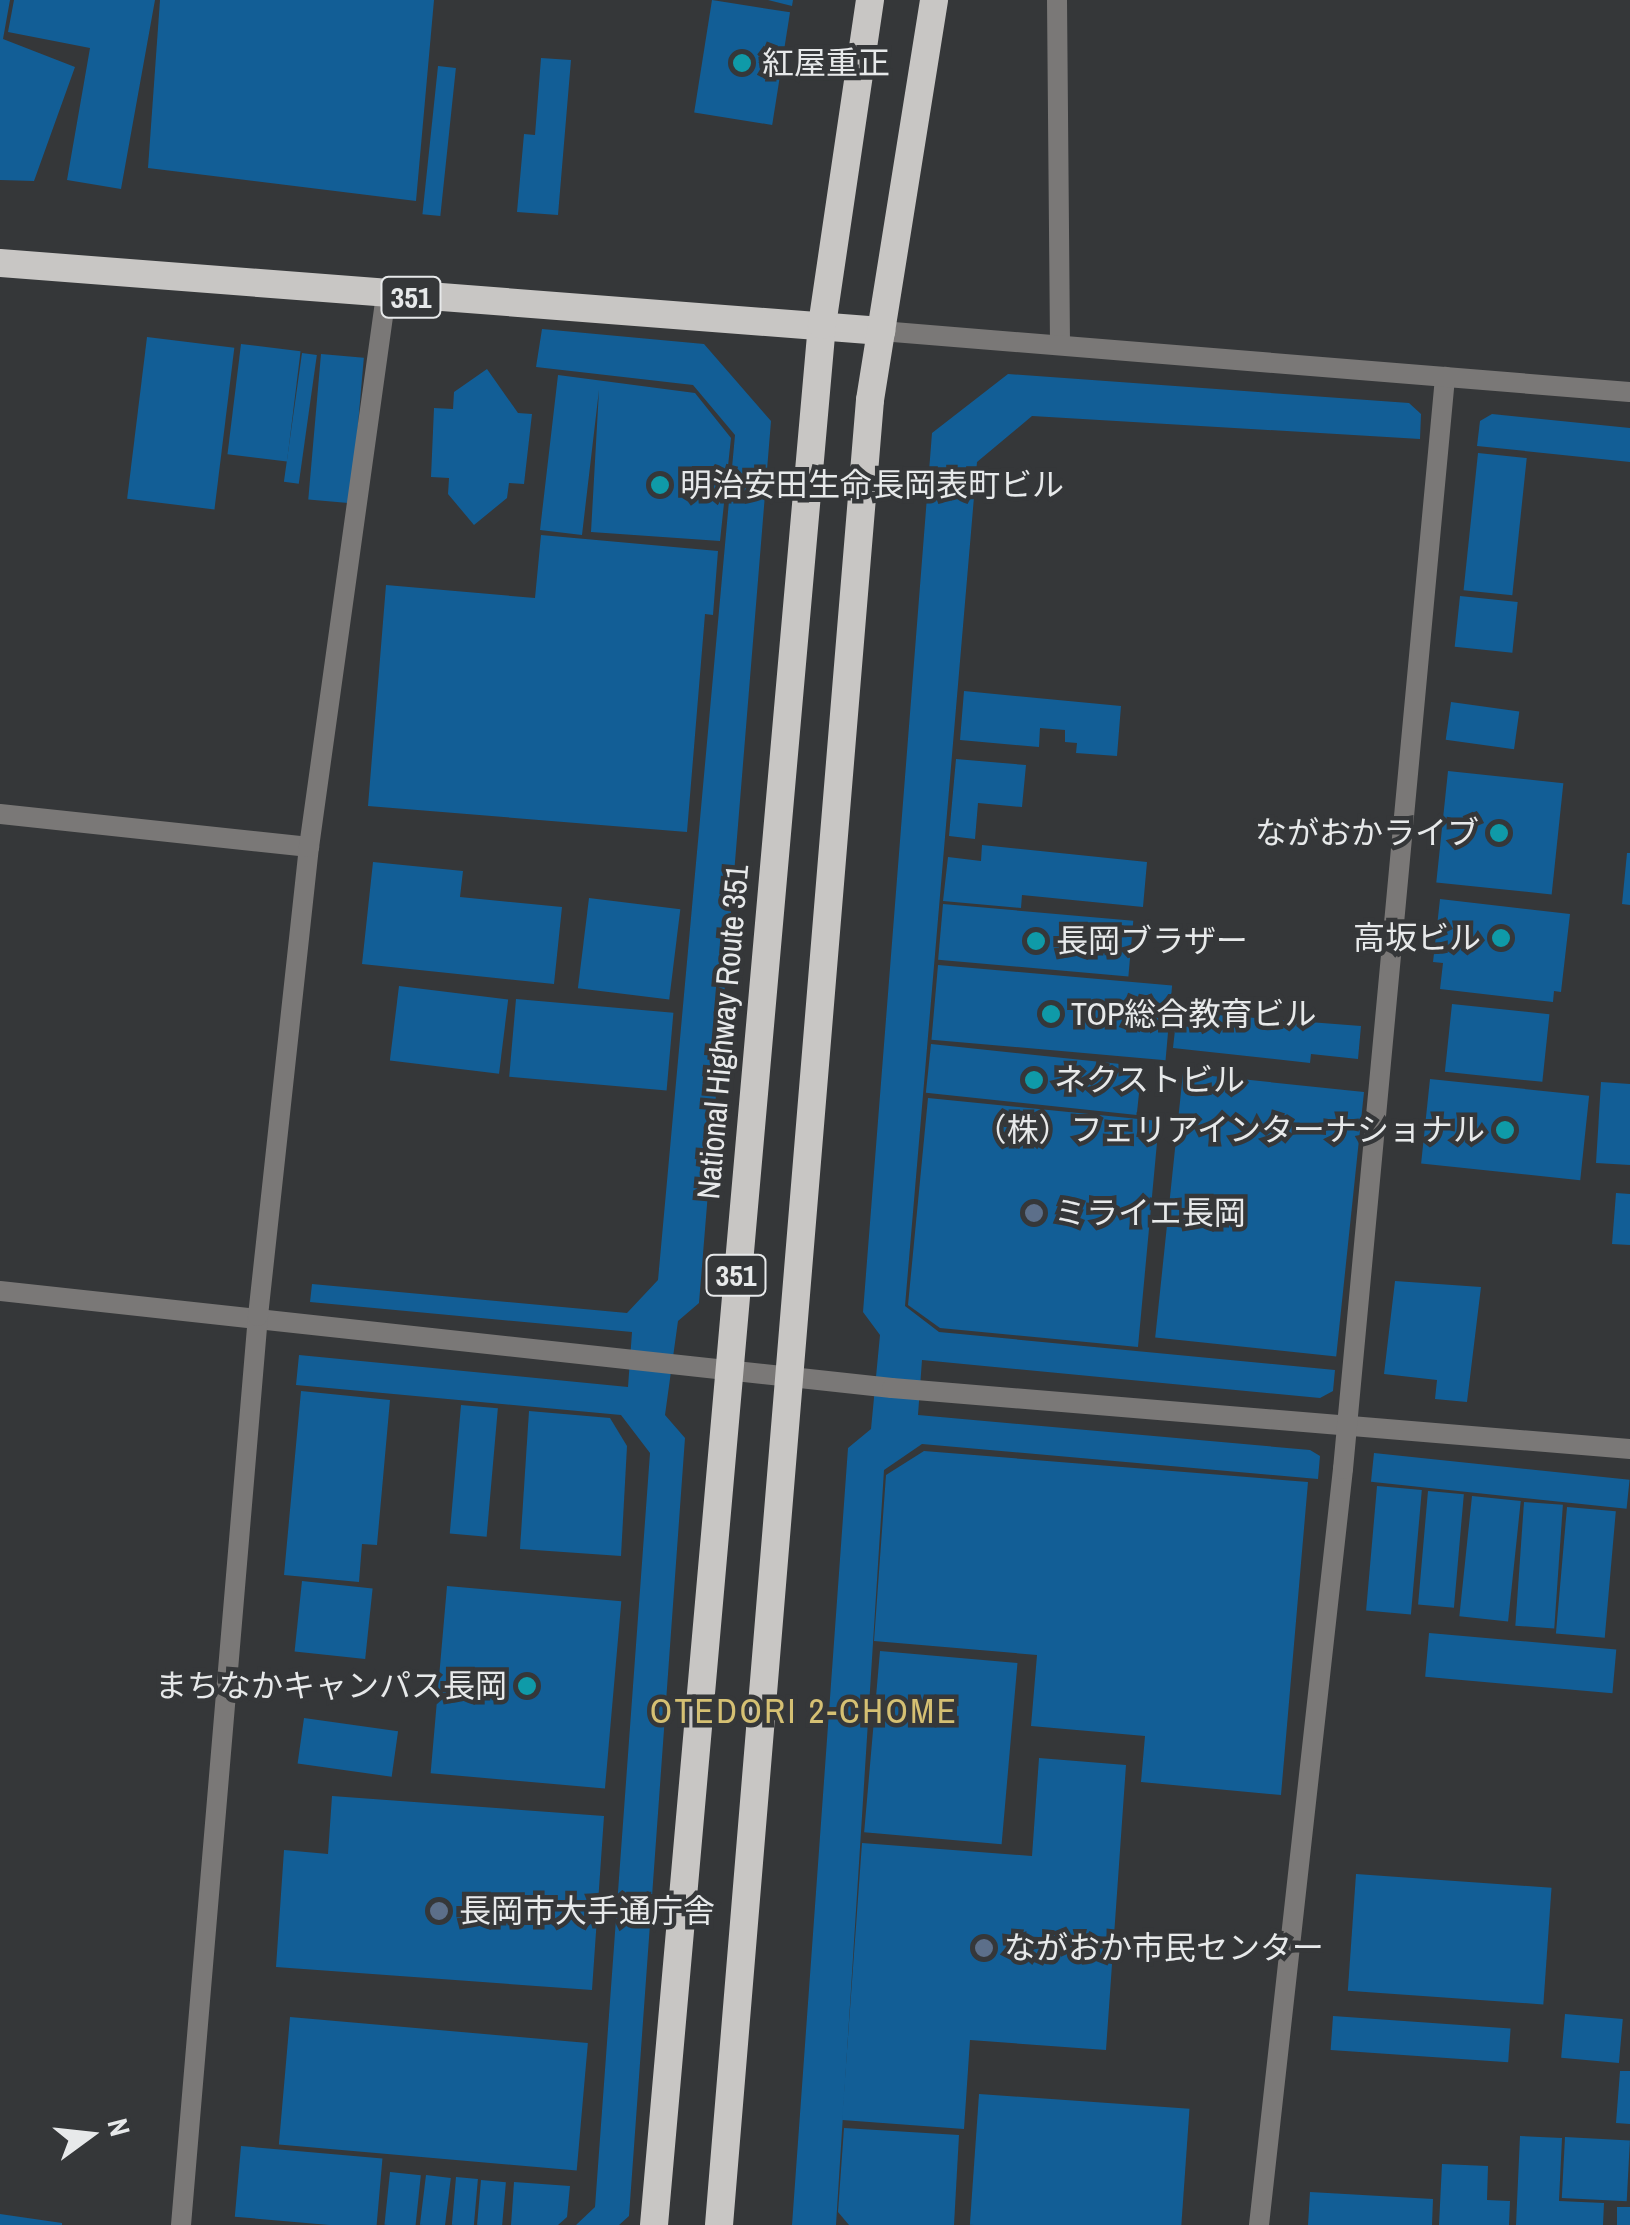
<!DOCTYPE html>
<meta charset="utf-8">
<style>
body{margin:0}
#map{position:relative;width:1630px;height:2225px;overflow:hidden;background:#353739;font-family:"Archivo Narrow","Noto Sans JP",sans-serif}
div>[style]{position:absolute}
.building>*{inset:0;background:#125e96;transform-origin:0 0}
.minor>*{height:20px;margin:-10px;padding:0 10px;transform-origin:10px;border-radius:10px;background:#7a7877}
.tertiary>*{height:20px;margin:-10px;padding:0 10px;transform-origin:10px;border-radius:10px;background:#7a7877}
.trunk>*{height:28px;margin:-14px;padding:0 14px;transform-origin:14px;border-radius:14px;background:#c8c6c4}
.dots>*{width:28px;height:28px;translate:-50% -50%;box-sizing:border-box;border:5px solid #353739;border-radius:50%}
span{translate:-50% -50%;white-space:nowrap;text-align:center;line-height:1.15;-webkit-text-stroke:9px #353739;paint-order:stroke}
.shield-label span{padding:2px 8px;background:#353739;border:2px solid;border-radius:8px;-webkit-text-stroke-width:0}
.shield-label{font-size:30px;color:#e7e9ea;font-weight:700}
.poi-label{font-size:32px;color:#e7e9ea}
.left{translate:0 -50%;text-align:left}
.right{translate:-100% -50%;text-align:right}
.street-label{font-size:32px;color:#e7e9ea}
.neighbourhood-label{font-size:35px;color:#d5c073;letter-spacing:2.5px}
.north{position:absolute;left:40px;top:2085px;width:100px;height:100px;-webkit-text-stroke:8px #353739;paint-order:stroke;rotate:75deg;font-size:28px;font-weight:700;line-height:40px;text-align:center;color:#e7e9ea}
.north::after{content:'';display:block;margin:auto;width:35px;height:45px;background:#e7e9ea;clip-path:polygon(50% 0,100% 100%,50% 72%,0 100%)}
</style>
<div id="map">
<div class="building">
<div style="clip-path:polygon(0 0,10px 0,3px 39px,75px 67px,34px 181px,0 180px)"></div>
<div style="clip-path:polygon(14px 0,155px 0,121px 189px,67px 180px,90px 48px,8px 32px)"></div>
<div style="clip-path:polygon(160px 0,434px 0,416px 201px,148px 168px)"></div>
<div style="left:712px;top:0;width:79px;height:114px;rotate:9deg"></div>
<div style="clip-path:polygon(768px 0,793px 0,792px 6px)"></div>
<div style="clip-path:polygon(541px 58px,571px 60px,558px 215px,517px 212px,524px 134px,535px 135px)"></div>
<div style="left:438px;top:66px;width:18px;height:149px;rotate:6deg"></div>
<div style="clip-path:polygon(542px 329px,704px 344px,771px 421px,699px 1303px,678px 1321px,665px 1415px,685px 1438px,629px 2216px,619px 2225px,576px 2225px,595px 2207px,650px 1453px,621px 1415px,296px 1385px,299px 1355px,628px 1387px,632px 1332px,310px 1302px,312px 1284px,627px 1313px,658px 1280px,735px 435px,693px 385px,536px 367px)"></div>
<div style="left:147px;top:337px;width:88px;height:163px;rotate:7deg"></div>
<div style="left:241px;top:344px;width:60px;height:111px;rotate:7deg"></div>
<div style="left:302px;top:353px;width:15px;height:130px;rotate:8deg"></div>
<div style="left:321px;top:354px;width:43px;height:146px;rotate:5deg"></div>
<div style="clip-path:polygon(487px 369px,518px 413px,532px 414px,524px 484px,509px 483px,507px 498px,474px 525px,448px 494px,449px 478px,431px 477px,434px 408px,453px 409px,454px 392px)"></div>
<div style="clip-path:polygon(1008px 374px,1409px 403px,1421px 414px,1420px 439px,1032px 416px,977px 462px,905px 1306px,939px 1332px,1335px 1370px,1333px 1391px,1320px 1398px,922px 1360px,918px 1415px,1310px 1450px,1320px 1456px,1318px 1479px,922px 1444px,884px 1470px,836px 2225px,792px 2225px,848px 1448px,871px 1429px,880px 1335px,863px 1312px,932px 433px)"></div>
<div style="clip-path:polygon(558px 375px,695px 393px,731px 438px,720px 541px,591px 532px,599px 390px,582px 535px,540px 530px)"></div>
<div style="clip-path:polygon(1492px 414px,1630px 428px,1630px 462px,1477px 446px,1480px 421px)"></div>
<div style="left:1478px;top:453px;width:49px;height:138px;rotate:6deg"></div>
<div style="clip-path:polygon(541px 535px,718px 551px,713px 615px,705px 614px,687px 832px,368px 806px,386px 585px,535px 598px)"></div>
<div style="left:1460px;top:596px;width:58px;height:51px;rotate:6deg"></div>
<div style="clip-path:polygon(964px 691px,1121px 706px,1117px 756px,1076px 753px,1077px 743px,1065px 742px,1065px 730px,1040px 728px,1039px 747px,960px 740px)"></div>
<div style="left:1451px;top:702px;width:69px;height:38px;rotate:8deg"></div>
<div style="clip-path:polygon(956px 759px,1026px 765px,1022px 807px,978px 803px,975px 839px,949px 836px)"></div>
<div style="left:1448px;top:771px;width:116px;height:112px;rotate:6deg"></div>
<div style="clip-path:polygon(982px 845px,1147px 862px,1143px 907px,1022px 895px,1021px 908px,943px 901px,948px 857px,981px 861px)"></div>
<div style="clip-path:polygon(1627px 853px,1630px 853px,1630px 905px,1622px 904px)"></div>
<div style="clip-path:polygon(373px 862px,463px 871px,460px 897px,562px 907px,554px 984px,362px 964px)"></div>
<div style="left:589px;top:898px;width:92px;height:91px;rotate:7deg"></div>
<div style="clip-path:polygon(1440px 899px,1570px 914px,1561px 992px,1554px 991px,1553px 1002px,1440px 989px,1443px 963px,1433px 962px)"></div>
<div style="left:943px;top:904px;width:191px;height:56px;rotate:5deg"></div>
<div style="left:938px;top:965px;width:235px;height:75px;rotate:5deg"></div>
<div style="left:399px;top:986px;width:110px;height:75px;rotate:7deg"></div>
<div style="left:516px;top:999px;width:158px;height:78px;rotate:5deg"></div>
<div style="left:1452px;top:1004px;width:98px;height:68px;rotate:6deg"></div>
<div style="clip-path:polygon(1177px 1012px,1361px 1026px,1358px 1059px,1311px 1054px,1310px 1063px,1173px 1048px)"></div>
<div style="left:931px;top:1044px;width:212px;height:49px;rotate:6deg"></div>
<div style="left:1183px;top:1073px;width:182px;height:266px;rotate:6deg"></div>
<div style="left:1430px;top:1079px;width:160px;height:85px;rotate:6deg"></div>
<div style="clip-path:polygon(1601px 1082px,1630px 1084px,1630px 1165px,1596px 1163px)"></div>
<div style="clip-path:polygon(928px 1098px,1159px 1121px,1138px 1347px,940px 1328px,908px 1305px)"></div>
<div style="clip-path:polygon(1616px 1193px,1630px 1194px,1630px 1245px,1612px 1244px)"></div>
<div style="clip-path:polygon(1395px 1281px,1481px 1287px,1467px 1402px,1435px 1399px,1437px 1380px,1384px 1374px)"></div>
<div style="clip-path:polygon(301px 1391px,390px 1400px,377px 1545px,362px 1544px,359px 1582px,284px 1575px)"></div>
<div style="left:461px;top:1405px;width:37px;height:129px;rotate:5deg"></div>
<div style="clip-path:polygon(529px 1411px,610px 1418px,627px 1446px,621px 1556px,520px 1549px)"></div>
<div style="clip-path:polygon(924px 1451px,1308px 1482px,1281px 1795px,1141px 1782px,1145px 1736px,1031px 1726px,1037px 1655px,874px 1641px,886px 1475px)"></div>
<div style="left:1374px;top:1453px;width:257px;height:29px;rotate:6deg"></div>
<div style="left:1377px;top:1486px;width:45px;height:125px;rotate:5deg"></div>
<div style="left:1428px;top:1491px;width:36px;height:114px;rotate:5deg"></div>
<div style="left:1472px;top:1496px;width:49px;height:121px;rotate:6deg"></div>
<div style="left:1524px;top:1502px;width:39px;height:124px;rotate:4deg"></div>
<div style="left:1567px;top:1507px;width:49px;height:127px;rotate:5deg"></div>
<div style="left:302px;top:1581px;width:71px;height:71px;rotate:6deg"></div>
<div style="left:447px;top:1586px;width:175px;height:188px;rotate:5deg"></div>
<div style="left:1429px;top:1633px;width:188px;height:44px;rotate:5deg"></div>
<div style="left:880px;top:1651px;width:138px;height:182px;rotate:5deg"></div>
<div style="left:304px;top:1718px;width:95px;height:46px;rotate:8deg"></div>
<div style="clip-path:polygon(1039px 1758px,1126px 1765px,1106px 2050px,970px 2040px,964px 2129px,842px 2120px,862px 1843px,1032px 1856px)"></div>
<div style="clip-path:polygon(332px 1796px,604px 1816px,592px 1990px,276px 1967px,284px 1850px,328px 1854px)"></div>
<div style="left:1356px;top:1874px;width:196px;height:117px;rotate:4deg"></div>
<div style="left:1565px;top:2014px;width:58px;height:44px;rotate:5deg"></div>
<div style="left:1333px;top:2016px;width:178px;height:34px;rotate:4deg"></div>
<div style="left:290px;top:2017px;width:299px;height:128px;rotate:5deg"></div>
<div style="clip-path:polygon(1620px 2071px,1630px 2071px,1630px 2124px,1616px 2123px)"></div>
<div style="left:979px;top:2094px;width:211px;height:131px;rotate:4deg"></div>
<div style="clip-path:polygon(844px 2128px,959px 2135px,954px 2225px,849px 2225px,838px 2212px)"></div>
<div style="clip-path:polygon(1520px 2136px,1562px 2138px,1559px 2201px,1604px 2203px,1603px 2225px,1516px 2225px)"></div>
<div style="left:1565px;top:2137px;width:65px;height:61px;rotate:3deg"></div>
<div style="left:241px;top:2146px;width:142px;height:71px;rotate:5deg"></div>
<div style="clip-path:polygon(1442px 2164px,1488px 2166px,1487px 2200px,1510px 2201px,1509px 2225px,1439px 2225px)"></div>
<div style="left:390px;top:2172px;width:31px;height:53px;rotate:6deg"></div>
<div style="left:426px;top:2175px;width:25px;height:50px;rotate:7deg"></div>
<div style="left:456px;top:2177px;width:22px;height:48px;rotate:5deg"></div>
<div style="left:481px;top:2180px;width:25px;height:45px;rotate:5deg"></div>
<div style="clip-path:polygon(514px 2182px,570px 2186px,567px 2217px,558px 2225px,511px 2225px)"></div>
<div style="clip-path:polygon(1310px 2192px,1433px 2199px,1432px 2225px,1308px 2225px)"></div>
<div style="left:1617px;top:2207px;width:13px;height:18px"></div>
<div style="clip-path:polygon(0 2214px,62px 2223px,62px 2225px,0 2225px)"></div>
</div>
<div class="minor">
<div style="left:1057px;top:0;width:342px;rotate:89.5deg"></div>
<div style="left:0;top:814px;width:311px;rotate:6.1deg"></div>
<div style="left:0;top:1291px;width:897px;rotate:6.21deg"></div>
<div style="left:892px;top:1388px;width:741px;rotate:4.73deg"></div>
<div style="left:181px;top:2225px;width:912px;rotate:-85.16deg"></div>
<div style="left:258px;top:1316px;width:472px;rotate:-83.8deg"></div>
<div style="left:309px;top:847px;width:557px;rotate:-82.06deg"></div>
<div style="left:1259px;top:2225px;width:761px;rotate:-83.66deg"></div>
<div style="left:1343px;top:1469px;width:1097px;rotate:-84.66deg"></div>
</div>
<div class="tertiary">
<div style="left:881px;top:331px;width:751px;rotate:4.66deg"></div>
</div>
<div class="trunk">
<div style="left:0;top:263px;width:884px;rotate:4.41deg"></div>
<div style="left:654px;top:2225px;width:1907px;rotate:-84.95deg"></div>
<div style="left:822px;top:325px;width:329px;rotate:-81.6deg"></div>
<div style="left:719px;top:2225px;width:1831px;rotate:-85.27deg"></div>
<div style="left:870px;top:400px;width:405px;rotate:-80.9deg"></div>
</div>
<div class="dots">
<div style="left:742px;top:63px;background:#0f9aa8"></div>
<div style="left:660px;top:485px;background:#0f9aa8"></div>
<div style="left:1499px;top:833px;background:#0f9aa8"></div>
<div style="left:1501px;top:938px;background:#0f9aa8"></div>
<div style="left:1036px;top:941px;background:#0f9aa8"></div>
<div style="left:1051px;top:1014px;background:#0f9aa8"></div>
<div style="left:1034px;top:1080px;background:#0f9aa8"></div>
<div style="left:1505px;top:1130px;background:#0f9aa8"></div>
<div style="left:1034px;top:1213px;background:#5c6f8a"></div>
<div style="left:527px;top:1686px;background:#0f9aa8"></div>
<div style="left:439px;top:1911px;background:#5c6f8a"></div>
<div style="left:984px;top:1948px;background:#5c6f8a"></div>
</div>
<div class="shield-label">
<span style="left:411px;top:297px">351</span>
<span style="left:736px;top:1275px">351</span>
</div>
<div class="poi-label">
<span class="left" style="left:762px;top:63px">紅屋重正</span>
<span class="left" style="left:680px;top:485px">明治安田生命長岡表町ビル</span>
<span class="right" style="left:1479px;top:833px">ながおかライブ</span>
<span class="right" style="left:1481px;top:938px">高坂ビル</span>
<span class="left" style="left:1056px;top:941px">長岡ブラザー</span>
<span class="left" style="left:1071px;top:1014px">TOP総合教育ビル</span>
<span class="left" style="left:1054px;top:1080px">ネクストビル</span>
<span class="right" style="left:1485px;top:1130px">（株）フェリアインターナショナル</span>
<span class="left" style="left:1054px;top:1213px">ミライエ長岡</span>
<span class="right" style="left:507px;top:1686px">まちなかキャンパス長岡</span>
<span class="left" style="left:459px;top:1911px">長岡市大手通庁舎</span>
<span class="left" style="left:1004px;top:1948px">ながおか市民センター</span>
</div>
<div class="street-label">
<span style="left:723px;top:1032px;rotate:-85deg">National Highway Route 351</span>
</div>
<div class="neighbourhood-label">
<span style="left:804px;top:1711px">OTEDORI 2-CHOME</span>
</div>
<div class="north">N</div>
</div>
